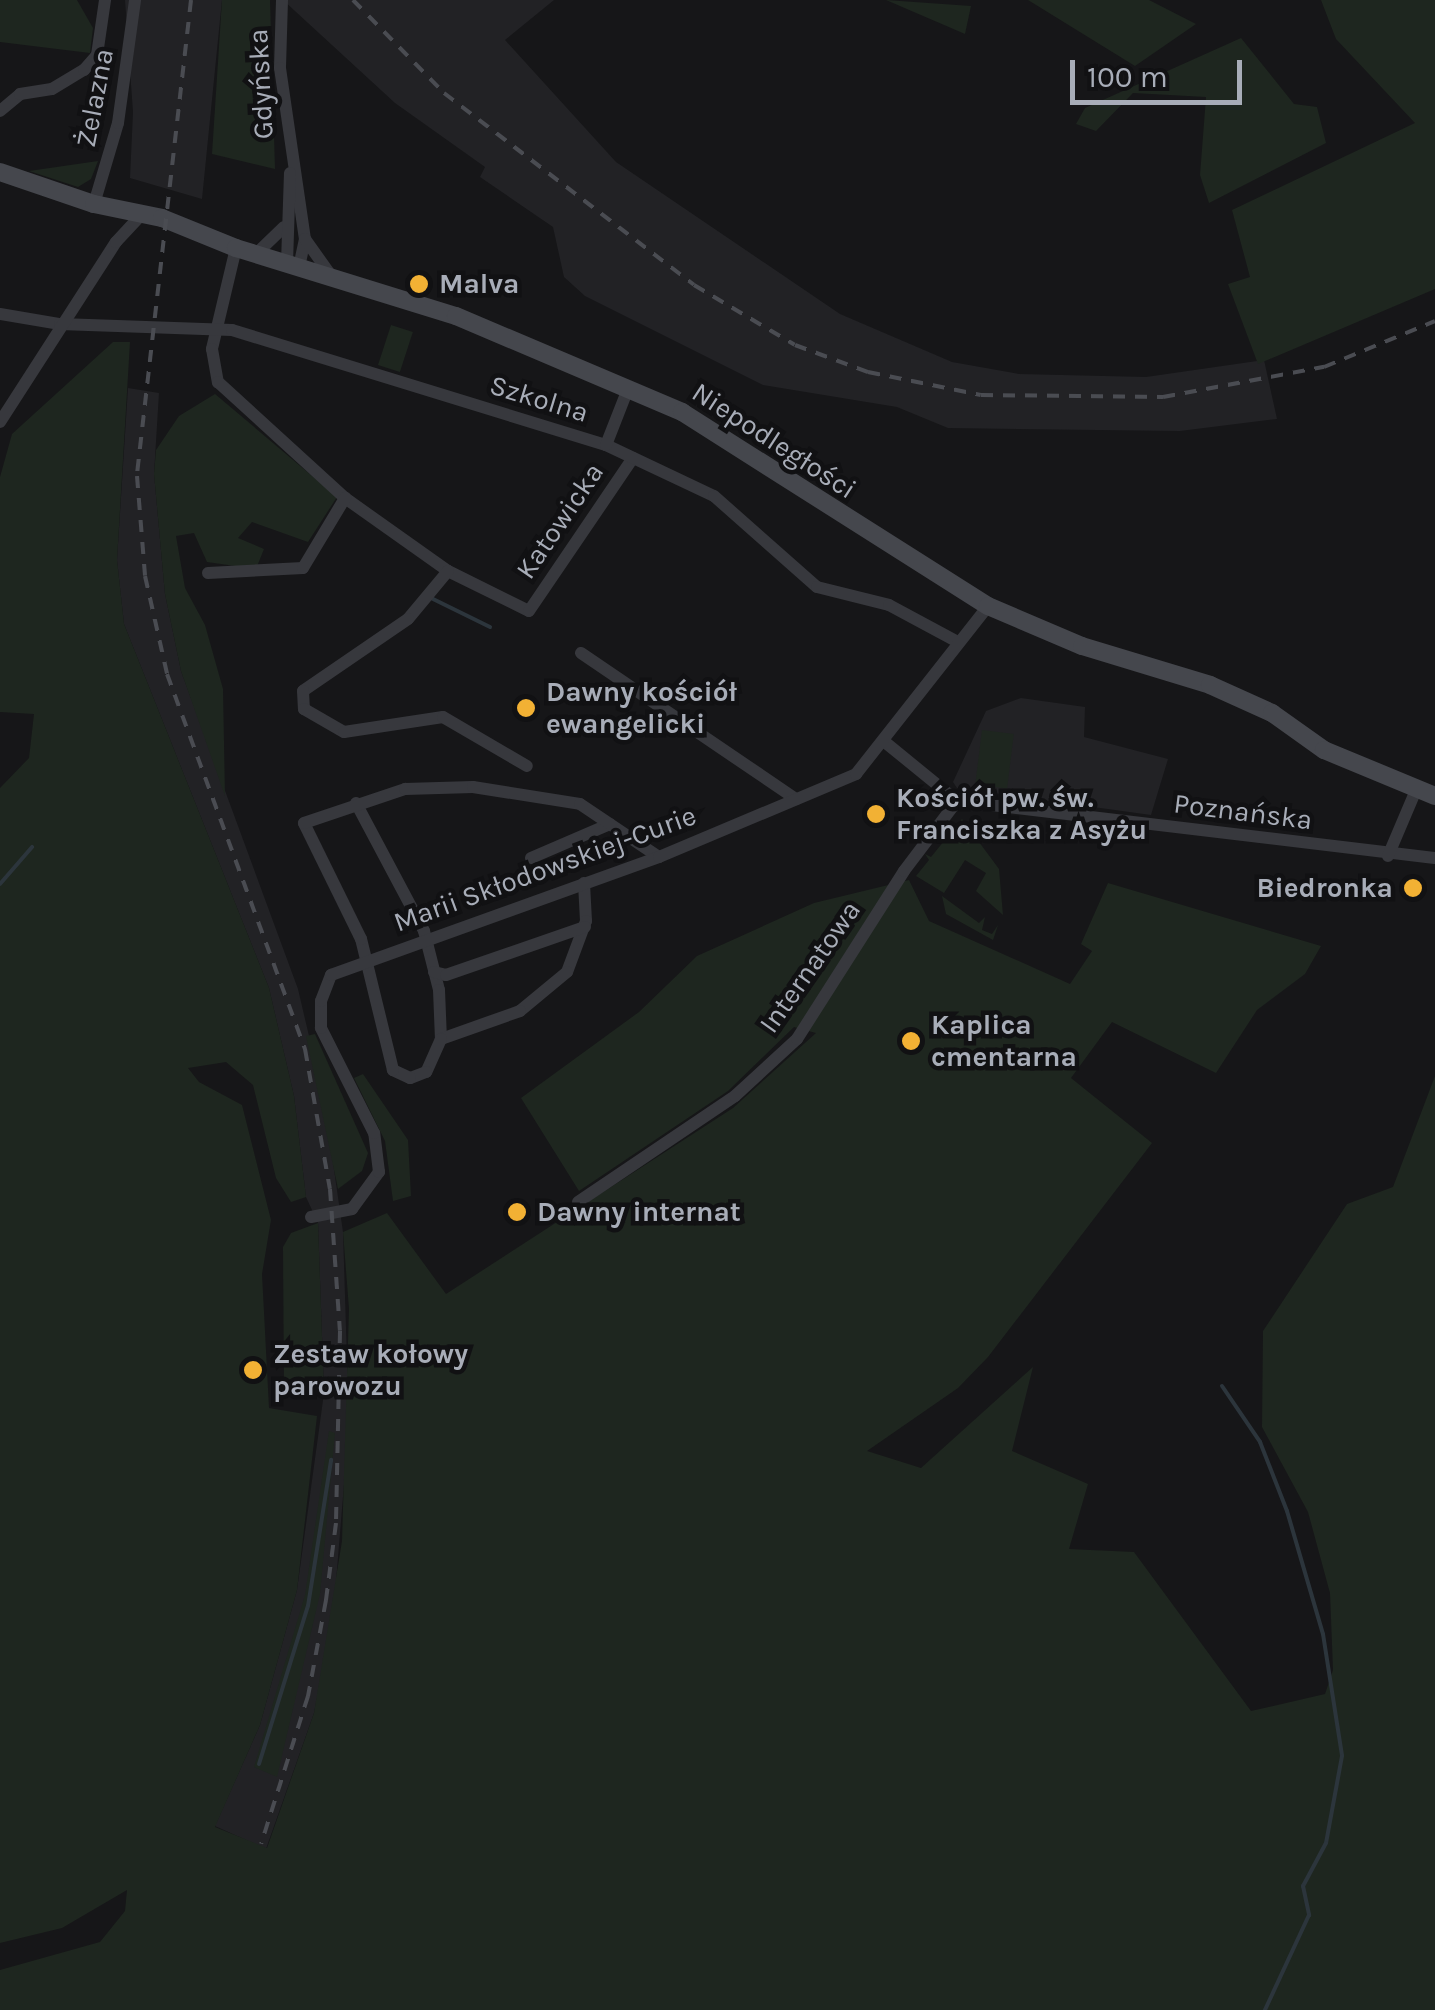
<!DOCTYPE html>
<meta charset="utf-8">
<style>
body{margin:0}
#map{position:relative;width:1435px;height:2010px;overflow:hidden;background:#161618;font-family:Karla,sans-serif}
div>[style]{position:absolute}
.built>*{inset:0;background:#222225}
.green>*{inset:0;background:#1e261f;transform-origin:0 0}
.stream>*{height:4px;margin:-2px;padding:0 2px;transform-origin:2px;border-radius:2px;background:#2c353c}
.minor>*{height:12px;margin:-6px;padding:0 6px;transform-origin:6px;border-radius:6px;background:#37383d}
.secondary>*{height:18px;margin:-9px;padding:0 9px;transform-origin:9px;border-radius:9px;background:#45474d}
.rail>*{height:4px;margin-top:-2px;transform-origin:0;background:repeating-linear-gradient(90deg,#4a4c52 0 12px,transparent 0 22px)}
.dots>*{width:28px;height:28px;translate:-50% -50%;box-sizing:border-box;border:5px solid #111113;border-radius:50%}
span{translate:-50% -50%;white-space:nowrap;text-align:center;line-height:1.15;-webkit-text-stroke:9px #111113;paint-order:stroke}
.street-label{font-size:28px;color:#a8adb8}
.poi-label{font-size:28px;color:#a8adb8;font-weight:700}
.left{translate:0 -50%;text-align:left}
.right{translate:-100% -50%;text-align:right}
.scale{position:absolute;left:1070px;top:60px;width:172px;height:45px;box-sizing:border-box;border:5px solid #a8adb8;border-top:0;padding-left:12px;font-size:30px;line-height:35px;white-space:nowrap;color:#a8adb8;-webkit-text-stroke:8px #111113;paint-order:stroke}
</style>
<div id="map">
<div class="built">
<div style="clip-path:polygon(125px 0,222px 0,202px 199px,130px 178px,133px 112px)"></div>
<div style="clip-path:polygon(283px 0,554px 0,505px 40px,616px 162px,840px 314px,952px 362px,1019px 374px,1146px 377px,1264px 360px,1277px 419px,1180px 431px,948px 428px,897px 407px,763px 385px,585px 296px,564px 277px,553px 227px,480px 177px,485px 167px,395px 103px)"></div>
<div style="clip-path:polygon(128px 388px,159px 393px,154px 474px,165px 594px,181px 671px,298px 989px,324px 1100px,343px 1232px,349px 1424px,333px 1618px,314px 1713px,266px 1849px,215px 1826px,260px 1725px,297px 1590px,324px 1393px,318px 1223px,306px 1197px,294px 1096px,269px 988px,124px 624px,117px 560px)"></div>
<div style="clip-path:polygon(1021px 698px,1085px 707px,1084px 737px,1168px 759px,1151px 815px,957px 788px,953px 782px,986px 711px)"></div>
</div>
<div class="green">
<div style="clip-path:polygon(0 0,77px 0,93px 28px,90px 53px,0 42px)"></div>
<div style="clip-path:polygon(222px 0,270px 0,275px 169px,212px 154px)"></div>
<div style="clip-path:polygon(886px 0,971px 6px,965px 34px)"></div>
<div style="clip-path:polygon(1028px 0,1149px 0,1196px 24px,1135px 66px)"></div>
<div style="clip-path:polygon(1321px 0,1435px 0,1435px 289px,1258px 364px,1228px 284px,1250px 277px,1232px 210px,1415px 123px,1336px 39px)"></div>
<div style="clip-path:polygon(1241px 38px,1294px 104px,1317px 107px,1326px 143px,1209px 203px,1200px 175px,1206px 97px,1133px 93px,1096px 131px,1076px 124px,1085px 108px)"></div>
<div style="clip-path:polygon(98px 161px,91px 179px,78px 187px,29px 171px)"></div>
<div style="left:391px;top:325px;width:23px;height:42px;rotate:18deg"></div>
<div style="clip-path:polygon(113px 342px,130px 342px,117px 560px,124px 624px,269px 988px,294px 1096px,306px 1197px,291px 1202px,276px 1178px,253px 1085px,226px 1062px,188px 1068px,199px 1082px,242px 1105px,271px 1220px,262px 1274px,269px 1408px,317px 1416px,297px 1590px,260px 1725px,215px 1827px,267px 1848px,314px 1713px,342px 1541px,349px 1309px,343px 1232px,387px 1213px,446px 1294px,733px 1108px,816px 1033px,794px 1027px,728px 1091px,579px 1191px,521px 1098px,639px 1012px,697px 956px,814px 903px,909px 880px,929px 921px,1070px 984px,1092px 951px,1081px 944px,1108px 883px,1321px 946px,1305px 974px,1257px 1010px,1216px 1073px,1112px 1022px,1071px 1078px,1152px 1143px,988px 1357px,958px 1388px,867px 1451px,921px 1468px,1033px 1367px,1012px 1451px,1088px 1484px,1069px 1549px,1134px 1552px,1251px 1711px,1325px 1694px,1333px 1670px,1330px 1593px,1308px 1512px,1262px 1427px,1263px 1331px,1347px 1204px,1393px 1187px,1435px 1076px,1435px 2010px,0 2010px,0 1970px,100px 1942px,125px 1911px,127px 1890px,62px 1928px,0 1943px,0 788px,29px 758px,34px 714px,0 712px,0 477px,12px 434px)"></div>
<div style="clip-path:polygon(215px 394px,337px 497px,308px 542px,252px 522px,238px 538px,264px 549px,256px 569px,207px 562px,194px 533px,176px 536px,185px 588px,205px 625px,223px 689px,225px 796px,181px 671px,165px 594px,154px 474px,156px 450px,179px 416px)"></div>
<div style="left:982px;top:730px;width:32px;height:55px;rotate:7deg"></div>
<div style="clip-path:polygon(962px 819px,999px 869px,1003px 915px,976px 891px,986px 873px,965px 860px,944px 893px,916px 876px,929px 860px,925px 854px,931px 857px)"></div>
<div style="clip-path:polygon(942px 896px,979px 923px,985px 917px,982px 930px,992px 934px,998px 925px,993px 940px,946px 914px)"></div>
<div style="clip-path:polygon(315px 1034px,368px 1153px,362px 1171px,338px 1189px,306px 1036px)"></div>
<div style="clip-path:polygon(363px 1074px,408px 1140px,411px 1196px,393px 1201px,385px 1141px,354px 1078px)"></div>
<div style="clip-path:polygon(318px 1223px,324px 1393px,284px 1392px,283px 1247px,291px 1233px)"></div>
<div style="clip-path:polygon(329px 1431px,335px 1433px,320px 1594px,277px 1777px,254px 1767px,305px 1595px)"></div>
</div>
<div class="stream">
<div style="left:429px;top:597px;width:68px;rotate:26.2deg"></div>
<div style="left:0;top:884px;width:49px;rotate:-49.1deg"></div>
<div style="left:1222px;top:1386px;width:68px;rotate:55.8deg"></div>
<div style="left:1260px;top:1442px;width:74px;rotate:68.6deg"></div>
<div style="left:1287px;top:1511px;width:128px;rotate:73.7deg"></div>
<div style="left:1323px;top:1634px;width:123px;rotate:81.1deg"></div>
<div style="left:1342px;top:1756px;width:88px;rotate:100.4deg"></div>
<div style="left:1326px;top:1843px;width:49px;rotate:118.1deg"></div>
<div style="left:1303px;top:1886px;width:30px;rotate:78deg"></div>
<div style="left:1309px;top:1915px;width:105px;rotate:114.9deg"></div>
<div style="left:259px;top:1764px;width:165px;rotate:-72.8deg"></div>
<div style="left:308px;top:1606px;width:148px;rotate:-81deg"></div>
</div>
<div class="minor">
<div style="left:282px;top:0;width:68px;rotate:91.7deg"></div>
<div style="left:280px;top:68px;width:173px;rotate:81.7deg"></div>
<div style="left:305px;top:239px;width:29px;rotate:102deg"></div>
<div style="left:0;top:111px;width:26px;rotate:-40deg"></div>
<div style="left:20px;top:94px;width:32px;rotate:-9deg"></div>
<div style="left:52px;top:89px;width:37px;rotate:-31deg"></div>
<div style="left:84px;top:70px;width:20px;rotate:-49deg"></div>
<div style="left:97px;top:55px;width:56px;rotate:-81.7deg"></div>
<div style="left:94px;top:204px;width:84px;rotate:-73.5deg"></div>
<div style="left:118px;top:123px;width:124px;rotate:-82.1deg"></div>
<div style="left:305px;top:239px;width:47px;rotate:54.6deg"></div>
<div style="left:236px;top:248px;width:104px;rotate:103.4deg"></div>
<div style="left:212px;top:349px;width:34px;rotate:80deg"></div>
<div style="left:218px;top:382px;width:172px;rotate:42.4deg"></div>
<div style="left:345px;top:498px;width:126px;rotate:35.3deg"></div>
<div style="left:448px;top:571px;width:90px;rotate:26.3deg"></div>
<div style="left:529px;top:611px;width:185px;rotate:-55.8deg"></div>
<div style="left:256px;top:254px;width:39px;rotate:-44deg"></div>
<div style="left:287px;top:263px;width:90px;rotate:-88.1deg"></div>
<div style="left:0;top:314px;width:61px;rotate:9.5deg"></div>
<div style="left:60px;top:324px;width:172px;rotate:2deg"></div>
<div style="left:232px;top:330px;width:391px;rotate:17.1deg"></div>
<div style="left:606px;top:445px;width:119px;rotate:25.3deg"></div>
<div style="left:714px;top:496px;width:137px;rotate:41.5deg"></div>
<div style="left:817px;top:587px;width:74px;rotate:14deg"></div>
<div style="left:889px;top:605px;width:76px;rotate:28.2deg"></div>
<div style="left:0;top:422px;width:214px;rotate:-57.2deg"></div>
<div style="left:116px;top:242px;width:37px;rotate:-47deg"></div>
<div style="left:606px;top:445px;width:60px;rotate:-68.6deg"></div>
<div style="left:448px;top:571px;width:62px;rotate:129.8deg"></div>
<div style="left:408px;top:619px;width:127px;rotate:145.6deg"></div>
<div style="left:303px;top:691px;width:18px;rotate:87deg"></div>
<div style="left:304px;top:709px;width:46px;rotate:29.9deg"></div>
<div style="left:344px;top:732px;width:100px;rotate:-8.6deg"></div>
<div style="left:443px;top:717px;width:97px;rotate:30.3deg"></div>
<div style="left:208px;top:573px;width:95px;rotate:-3deg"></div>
<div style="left:303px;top:568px;width:82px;rotate:-59deg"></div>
<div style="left:581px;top:653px;width:260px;rotate:34.2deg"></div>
<div style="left:886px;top:743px;width:92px;rotate:39.2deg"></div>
<div style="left:957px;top:801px;width:481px;rotate:6.8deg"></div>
<div style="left:356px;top:803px;width:145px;rotate:62deg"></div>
<div style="left:424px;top:931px;width:61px;rotate:75.7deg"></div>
<div style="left:439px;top:990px;width:49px;rotate:87.7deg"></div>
<div style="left:1388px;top:856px;width:72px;rotate:-67deg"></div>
<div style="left:531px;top:858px;width:86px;rotate:-23.3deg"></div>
<div style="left:584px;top:883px;width:38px;rotate:87deg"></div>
<div style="left:586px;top:921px;width:54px;rotate:110.4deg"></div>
<div style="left:567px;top:972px;width:61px;rotate:140.3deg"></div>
<div style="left:520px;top:1011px;width:84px;rotate:160.5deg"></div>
<div style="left:441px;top:1039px;width:36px;rotate:114deg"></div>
<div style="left:426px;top:1072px;width:17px;rotate:159deg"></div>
<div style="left:410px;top:1078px;width:19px;rotate:-155deg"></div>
<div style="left:393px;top:1070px;width:135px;rotate:-103.7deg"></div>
<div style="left:361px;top:939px;width:129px;rotate:-116.2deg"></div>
<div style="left:304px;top:823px;width:107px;rotate:-18.6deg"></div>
<div style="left:405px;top:789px;width:68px;rotate:-1.7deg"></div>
<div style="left:473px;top:787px;width:108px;rotate:9deg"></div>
<div style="left:580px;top:804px;width:95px;rotate:33.9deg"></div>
<div style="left:434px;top:972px;width:12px;rotate:14deg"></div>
<div style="left:446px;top:975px;width:147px;rotate:-19.1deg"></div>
<div style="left:578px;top:1202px;width:189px;rotate:-34deg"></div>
<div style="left:735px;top:1096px;width:84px;rotate:-42.6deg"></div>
<div style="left:797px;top:1039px;width:199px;rotate:-57.5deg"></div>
<div style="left:904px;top:871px;width:88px;rotate:-52.9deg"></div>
<div style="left:311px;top:1217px;width:42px;rotate:-11deg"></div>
<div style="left:352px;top:1209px;width:46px;rotate:-53.9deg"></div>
<div style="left:379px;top:1172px;width:39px;rotate:-97deg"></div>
<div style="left:374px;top:1133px;width:118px;rotate:-116.8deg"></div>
<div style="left:321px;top:1028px;width:27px;rotate:-90deg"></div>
<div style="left:321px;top:1001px;width:28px;rotate:-69deg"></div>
<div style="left:331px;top:975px;width:349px;rotate:-19.8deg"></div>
<div style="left:659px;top:857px;width:214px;rotate:-22.8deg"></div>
<div style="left:856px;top:774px;width:214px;rotate:-51.8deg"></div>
</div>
<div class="secondary">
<div style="left:0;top:172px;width:99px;rotate:18.8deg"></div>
<div style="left:94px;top:204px;width:69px;rotate:11.6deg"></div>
<div style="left:162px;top:218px;width:80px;rotate:22.1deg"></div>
<div style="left:236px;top:248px;width:230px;rotate:17.2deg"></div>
<div style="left:456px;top:316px;width:246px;rotate:23deg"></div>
<div style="left:682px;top:412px;width:362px;rotate:32.4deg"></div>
<div style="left:988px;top:606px;width:102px;rotate:23.1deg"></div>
<div style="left:1082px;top:646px;width:134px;rotate:16.9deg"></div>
<div style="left:1210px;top:685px;width:68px;rotate:24.3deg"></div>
<div style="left:1272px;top:713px;width:64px;rotate:35.4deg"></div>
<div style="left:1324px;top:750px;width:120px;rotate:22.5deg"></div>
</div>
<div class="rail">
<div style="left:191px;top:0;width:479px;rotate:96.5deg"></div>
<div style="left:137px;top:476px;width:100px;rotate:85.4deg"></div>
<div style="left:145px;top:576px;width:100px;rotate:77.3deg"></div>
<div style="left:167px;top:674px;width:400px;rotate:69.8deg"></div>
<div style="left:305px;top:1049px;width:142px;rotate:79.9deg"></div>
<div style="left:330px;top:1189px;width:142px;rotate:86deg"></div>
<div style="left:340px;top:1331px;width:192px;rotate:91.2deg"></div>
<div style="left:336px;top:1523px;width:78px;rotate:97.4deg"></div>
<div style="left:326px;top:1600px;width:98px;rotate:100.6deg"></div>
<div style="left:308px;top:1696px;width:155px;rotate:107.6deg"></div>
<div style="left:353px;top:0;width:130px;rotate:45.6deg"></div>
<div style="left:444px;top:93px;width:315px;rotate:37.5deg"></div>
<div style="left:694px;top:285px;width:117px;rotate:30.7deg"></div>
<div style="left:795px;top:345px;width:78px;rotate:20.3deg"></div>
<div style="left:868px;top:372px;width:115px;rotate:11.5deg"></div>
<div style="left:981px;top:395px;width:182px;rotate:0.6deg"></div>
<div style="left:1163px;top:397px;width:164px;rotate:-10.6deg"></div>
<div style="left:1324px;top:367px;width:120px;rotate:-22.5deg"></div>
</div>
<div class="dots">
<div style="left:419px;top:284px;background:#f2b134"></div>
<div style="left:526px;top:708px;background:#f2b134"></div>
<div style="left:876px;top:814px;background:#f2b134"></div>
<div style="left:1413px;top:888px;background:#f2b134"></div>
<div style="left:911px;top:1041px;background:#f2b134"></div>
<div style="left:517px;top:1212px;background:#f2b134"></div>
<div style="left:253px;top:1370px;background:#f2b134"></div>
</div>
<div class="street-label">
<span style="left:261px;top:84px;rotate:-93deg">Gdyńska</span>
<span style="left:95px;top:98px;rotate:-79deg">Żelazna</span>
<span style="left:539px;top:399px;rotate:17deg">Szkolna</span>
<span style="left:774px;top:441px;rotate:33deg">Niepodległości</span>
<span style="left:560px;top:521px;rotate:-56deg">Katowicka</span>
<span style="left:1243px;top:812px;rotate:7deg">Poznańska</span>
<span style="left:545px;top:869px;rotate:-20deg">Marii Skłodowskiej-Curie</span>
<span style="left:810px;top:967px;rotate:-55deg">Internatowa</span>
</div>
<div class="poi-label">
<span class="left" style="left:439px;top:284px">Malva</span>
<span class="left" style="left:546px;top:708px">Dawny kościół<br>ewangelicki</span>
<span class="left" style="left:896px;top:814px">Kościół pw. św.<br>Franciszka z Asyżu</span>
<span class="right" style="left:1393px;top:888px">Biedronka</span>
<span class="left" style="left:931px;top:1041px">Kaplica<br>cmentarna</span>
<span class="left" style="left:537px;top:1212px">Dawny internat</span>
<span class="left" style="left:273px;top:1370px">Zestaw kołowy<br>parowozu</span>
</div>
<div class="scale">100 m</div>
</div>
